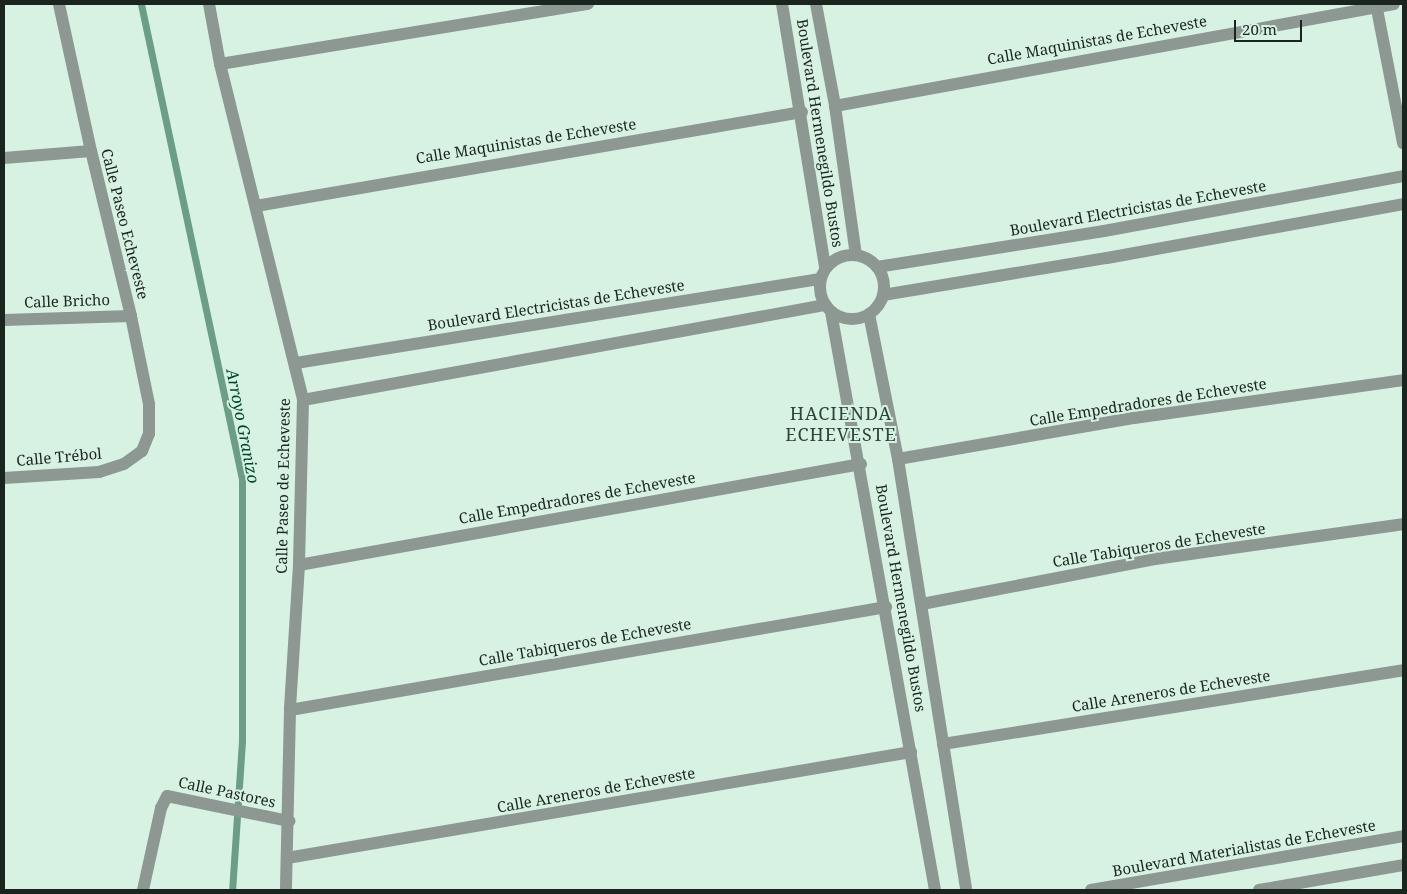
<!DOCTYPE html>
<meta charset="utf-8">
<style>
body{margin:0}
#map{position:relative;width:1407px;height:894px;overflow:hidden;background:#d7f2e3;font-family:"Noto Serif",serif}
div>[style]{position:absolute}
.stream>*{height:7px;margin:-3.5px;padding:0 3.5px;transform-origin:3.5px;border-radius:3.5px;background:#6c9e85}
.minor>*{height:12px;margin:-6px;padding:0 6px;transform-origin:6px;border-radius:6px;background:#8d9892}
.tertiary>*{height:12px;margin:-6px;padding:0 6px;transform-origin:6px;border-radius:6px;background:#8d9892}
.tertiary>.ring{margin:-6px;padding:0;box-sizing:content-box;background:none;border:12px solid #8d9892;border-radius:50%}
span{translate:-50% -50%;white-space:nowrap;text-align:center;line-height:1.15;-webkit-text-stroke:4px #d7f2e3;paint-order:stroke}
.street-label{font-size:15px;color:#1b2520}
.water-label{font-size:16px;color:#00452c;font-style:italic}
.quarter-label{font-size:18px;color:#2e4439;letter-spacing:1px}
.frame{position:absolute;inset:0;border:5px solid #1b2520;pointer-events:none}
.scale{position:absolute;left:1234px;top:20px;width:68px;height:22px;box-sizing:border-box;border:2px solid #1b2520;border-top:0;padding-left:6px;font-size:15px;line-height:18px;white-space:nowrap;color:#1b2520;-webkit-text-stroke:4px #d7f2e3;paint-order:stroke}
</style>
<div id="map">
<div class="stream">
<div style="left:141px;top:4px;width:487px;rotate:78deg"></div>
<div style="left:242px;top:480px;width:261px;rotate:90deg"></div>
<div style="left:242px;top:741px;width:149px;rotate:93.8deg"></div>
</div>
<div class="minor">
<div style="left:1376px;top:4px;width:142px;rotate:79deg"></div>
<div style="left:220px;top:64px;width:373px;rotate:-9.3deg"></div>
<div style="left:835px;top:106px;width:568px;rotate:-10.34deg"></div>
<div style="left:4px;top:158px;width:87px;rotate:-4.6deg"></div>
<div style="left:256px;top:206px;width:554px;rotate:-9.77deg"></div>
<div style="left:4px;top:320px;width:127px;rotate:-1.8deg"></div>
<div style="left:898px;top:459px;width:240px;rotate:-9.9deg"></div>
<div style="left:1134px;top:418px;width:272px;rotate:-8deg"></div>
<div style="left:4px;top:478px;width:95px;rotate:-3.6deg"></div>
<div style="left:99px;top:472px;width:26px;rotate:-18deg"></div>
<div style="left:124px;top:464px;width:22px;rotate:-36deg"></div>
<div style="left:142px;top:451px;width:18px;rotate:-68deg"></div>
<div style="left:149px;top:434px;width:30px;rotate:-90deg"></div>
<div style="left:149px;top:404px;width:90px;rotate:-101.6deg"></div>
<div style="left:131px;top:316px;width:170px;rotate:-103.6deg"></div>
<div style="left:91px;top:151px;width:150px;rotate:-102.3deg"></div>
<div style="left:299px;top:565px;width:571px;rotate:-10.19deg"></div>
<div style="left:922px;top:604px;width:237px;rotate:-10.9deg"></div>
<div style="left:1155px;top:559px;width:250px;rotate:-8deg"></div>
<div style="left:290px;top:710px;width:605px;rotate:-9.8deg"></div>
<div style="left:943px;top:744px;width:466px;rotate:-9.1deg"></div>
<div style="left:287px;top:858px;width:633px;rotate:-9.64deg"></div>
<div style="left:143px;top:890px;width:84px;rotate:-77.6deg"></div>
<div style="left:161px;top:808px;width:13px;rotate:-63deg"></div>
<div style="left:167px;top:796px;width:125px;rotate:11.6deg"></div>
</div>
<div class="tertiary">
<div style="left:209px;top:4px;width:61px;rotate:79.6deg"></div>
<div style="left:220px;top:64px;width:346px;rotate:76.1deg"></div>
<div style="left:303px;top:400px;width:165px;rotate:91.4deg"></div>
<div style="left:299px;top:565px;width:145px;rotate:93.6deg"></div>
<div style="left:290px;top:710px;width:180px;rotate:91.3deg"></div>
<div style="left:782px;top:4px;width:267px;rotate:80.7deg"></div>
<div style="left:816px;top:4px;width:104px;rotate:79.4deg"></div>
<div style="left:835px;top:106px;width:150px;rotate:82deg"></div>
<div class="ring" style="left:820px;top:255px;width:52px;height:52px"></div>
<div style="left:877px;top:267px;width:230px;rotate:-9deg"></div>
<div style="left:1104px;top:231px;width:304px;rotate:-10.4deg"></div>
<div style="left:883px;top:295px;width:227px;rotate:-9.4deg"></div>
<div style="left:1107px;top:258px;width:301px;rotate:-10.3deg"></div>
<div style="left:831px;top:312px;width:587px;rotate:79.8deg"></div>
<div style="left:869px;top:314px;width:148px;rotate:78.7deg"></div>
<div style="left:898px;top:459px;width:436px;rotate:81deg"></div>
<div style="left:296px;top:363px;width:531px;rotate:-9.11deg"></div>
<div style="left:303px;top:400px;width:531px;rotate:-10.31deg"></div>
<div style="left:1091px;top:890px;width:317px;rotate:-9.8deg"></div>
<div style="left:1259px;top:890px;width:146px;rotate:-9.8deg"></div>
</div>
<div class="street-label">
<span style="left:1097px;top:40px;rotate:-10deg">Calle Maquinistas de Echeveste</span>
<span style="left:820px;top:133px;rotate:81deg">Boulevard Hermenegildo Bustos</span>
<span style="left:526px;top:141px;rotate:-9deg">Calle Maquinistas de Echeveste</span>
<span style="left:1138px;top:208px;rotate:-10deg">Boulevard Electricistas de Echeveste</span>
<span style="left:125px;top:224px;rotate:76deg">Calle Paseo Echeveste</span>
<span style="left:67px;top:301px;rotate:-2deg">Calle Bricho</span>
<span style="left:556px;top:305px;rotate:-9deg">Boulevard Electricistas de Echeveste</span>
<span style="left:1148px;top:402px;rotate:-9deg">Calle Empedradores de Echeveste</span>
<span style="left:59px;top:457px;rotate:-5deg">Calle Trébol</span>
<span style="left:283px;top:486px;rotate:-89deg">Calle Paseo de Echeveste</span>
<span style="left:577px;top:498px;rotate:-10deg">Calle Empedradores de Echeveste</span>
<span style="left:1159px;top:545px;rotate:-9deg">Calle Tabiqueros de Echeveste</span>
<span style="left:901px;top:598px;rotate:80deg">Boulevard Hermenegildo Bustos</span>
<span style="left:585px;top:642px;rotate:-10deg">Calle Tabiqueros de Echeveste</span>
<span style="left:1171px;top:691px;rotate:-9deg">Calle Areneros de Echeveste</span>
<span style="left:596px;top:790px;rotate:-10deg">Calle Areneros de Echeveste</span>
<span style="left:227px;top:792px;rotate:12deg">Calle Pastores</span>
<span style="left:1244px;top:848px;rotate:-10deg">Boulevard Materialistas de Echeveste</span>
</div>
<div class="water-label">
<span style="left:243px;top:426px;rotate:79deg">Arroyo Granizo</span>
</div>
<div class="quarter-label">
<span style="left:841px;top:424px">HACIENDA<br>ECHEVESTE</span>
</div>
<div class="frame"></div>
<div class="scale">20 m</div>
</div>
